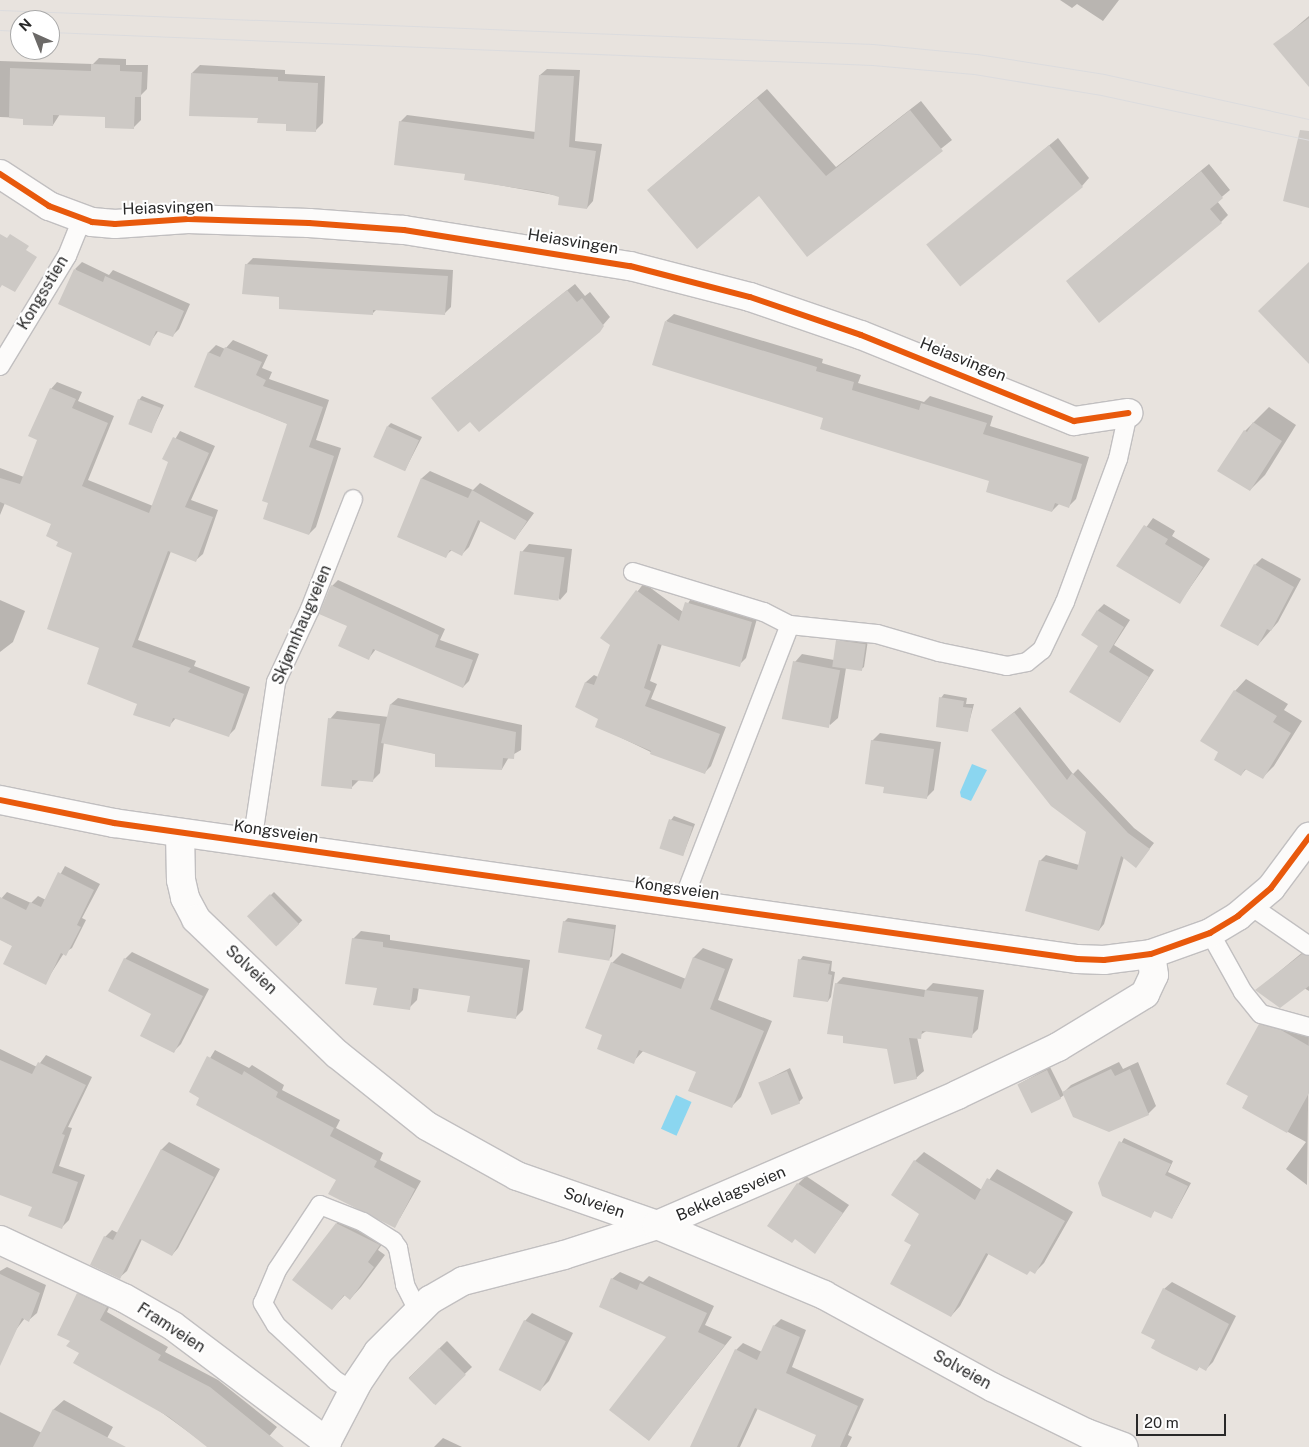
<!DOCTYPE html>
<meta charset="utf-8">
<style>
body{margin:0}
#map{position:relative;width:1309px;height:1447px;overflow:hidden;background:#e8e3de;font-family:"Public Sans",sans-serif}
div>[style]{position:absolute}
.water>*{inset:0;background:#8bd6f0;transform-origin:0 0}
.shadow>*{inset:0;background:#0003;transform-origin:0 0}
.building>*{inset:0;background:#cdc9c5;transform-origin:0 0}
.roads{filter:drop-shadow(1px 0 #c1bfc0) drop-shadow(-1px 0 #c1bfc0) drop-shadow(0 1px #c1bfc0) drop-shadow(0 -1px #c1bfc0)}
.lane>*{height:18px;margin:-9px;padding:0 9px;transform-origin:9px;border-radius:9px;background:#fcfbfa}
.street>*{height:28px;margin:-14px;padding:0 14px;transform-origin:14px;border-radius:14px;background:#fcfbfa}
.secondary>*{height:28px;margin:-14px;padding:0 14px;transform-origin:14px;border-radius:14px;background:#fcfbfa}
.tram>*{height:1px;margin:-0.5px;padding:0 0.5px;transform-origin:0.5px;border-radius:0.5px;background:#dcdcde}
.cycleway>*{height:6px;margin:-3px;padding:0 3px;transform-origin:3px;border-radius:3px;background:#e8590c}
span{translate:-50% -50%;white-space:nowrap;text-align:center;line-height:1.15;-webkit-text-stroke:4px #fff;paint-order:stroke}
.street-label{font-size:16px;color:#292929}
.north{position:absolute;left:10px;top:10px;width:50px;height:50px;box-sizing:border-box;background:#fff;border:1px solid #a9a9a9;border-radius:50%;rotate:316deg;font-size:14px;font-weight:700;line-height:20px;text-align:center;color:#292929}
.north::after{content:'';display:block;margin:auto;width:18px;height:22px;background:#6c6a68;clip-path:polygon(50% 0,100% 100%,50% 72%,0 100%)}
.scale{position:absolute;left:1136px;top:1414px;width:90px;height:22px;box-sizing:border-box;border:2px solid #292929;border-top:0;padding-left:6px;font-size:15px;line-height:18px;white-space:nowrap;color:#292929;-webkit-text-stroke:4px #fff;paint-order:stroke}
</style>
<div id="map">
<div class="water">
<div style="clip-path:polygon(972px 764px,987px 770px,971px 801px,961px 797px,960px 792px)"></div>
<div style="left:676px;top:1095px;width:17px;height:37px;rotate:24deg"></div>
</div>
<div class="shadow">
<div style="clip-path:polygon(1060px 0,1119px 0,1103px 21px,1077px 4px,1072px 8px)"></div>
<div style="clip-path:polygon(1309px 16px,1309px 69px,1275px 45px)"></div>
<div style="clip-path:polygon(99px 58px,126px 59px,126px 65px,148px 65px,147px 89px,141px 95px,141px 120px,134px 127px,106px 115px,60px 114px,53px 125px,24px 118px,0 117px,0 61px,93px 64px)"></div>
<div style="clip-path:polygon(200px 65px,285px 70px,285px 74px,325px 76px,323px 123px,315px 131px,259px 117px,192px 73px)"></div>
<div style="clip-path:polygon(547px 69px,580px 70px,575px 141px,602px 144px,593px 201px,587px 208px,560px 196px,465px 179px,466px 173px,400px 122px,407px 115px,536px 132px,540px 75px)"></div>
<div style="clip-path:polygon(767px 89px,836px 167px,921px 101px,952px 140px,807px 255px,759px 194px,648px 190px)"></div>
<div style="clip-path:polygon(1058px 138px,1089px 178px,1082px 186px,928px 245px)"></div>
<div style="clip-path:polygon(1209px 164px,1230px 190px,1217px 201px,1228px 215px,1221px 222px,1067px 281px)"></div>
<div style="clip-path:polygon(253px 258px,453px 270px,451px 307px,444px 314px,377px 309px,372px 314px,281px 296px,246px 265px)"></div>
<div style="clip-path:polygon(82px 262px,109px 275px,113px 270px,190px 304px,179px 329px,172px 336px,159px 330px,149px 344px,75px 269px)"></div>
<div style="clip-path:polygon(575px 284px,585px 296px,590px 292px,610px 317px,603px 325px,440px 391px)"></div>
<div style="clip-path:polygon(674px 314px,823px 359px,822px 363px,861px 375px,858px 383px,924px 402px,930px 396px,993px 416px,990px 426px,1089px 457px,1076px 499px,1069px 506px,1060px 503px,1052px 511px,991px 480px,825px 417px,666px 321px)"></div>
<div style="clip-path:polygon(233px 340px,268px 355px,262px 368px,272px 372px,269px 379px,329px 400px,316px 440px,341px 448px,316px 527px,309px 534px,288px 424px,196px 386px,209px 352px,216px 345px,225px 349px)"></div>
<div style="clip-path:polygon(57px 382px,82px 392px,78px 401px,114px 416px,88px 480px,153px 506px,170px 461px,164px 458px,180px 431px,215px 446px,191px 500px,218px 510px,203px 554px,196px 560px,171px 551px,138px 640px,196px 661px,194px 666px,250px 687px,235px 729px,229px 735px,176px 718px,169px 726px,139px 703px,74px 553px,60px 541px,53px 523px,5px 503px,0 515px,0 468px,24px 477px,39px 439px,51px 389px)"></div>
<div style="clip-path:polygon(142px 396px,164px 405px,151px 432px,139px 400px)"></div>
<div style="clip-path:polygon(1269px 407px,1296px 425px,1265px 475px,1250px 490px,1245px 431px)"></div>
<div style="clip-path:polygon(391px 423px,422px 437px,405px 470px,388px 426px)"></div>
<div style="clip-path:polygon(430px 471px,473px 490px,480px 483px,534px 513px,515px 539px,481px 520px,469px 547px,462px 554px,452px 550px,445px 556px,399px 536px,422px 478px)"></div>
<div style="clip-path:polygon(1153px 518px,1175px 531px,1172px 536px,1210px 559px,1180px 602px,1118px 566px)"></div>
<div style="clip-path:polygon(529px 544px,572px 549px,567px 592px,560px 600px,522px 552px)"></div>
<div style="clip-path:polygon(1262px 558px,1301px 579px,1278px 622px,1258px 645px,1255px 565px)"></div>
<div style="clip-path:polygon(338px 580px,445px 629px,440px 640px,479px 654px,469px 681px,463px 687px,376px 649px,369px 658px,348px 625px,332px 586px)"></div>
<div style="clip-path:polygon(644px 583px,683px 612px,693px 595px,758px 615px,746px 658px,739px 665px,662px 644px,650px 681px,657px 684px,651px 699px,726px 727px,711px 766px,704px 773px,661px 757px,597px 726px,600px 718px,577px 706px,586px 682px,594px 675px,598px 677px,612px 645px,602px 638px)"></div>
<div style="clip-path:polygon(0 600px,25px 611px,13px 642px,0 652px)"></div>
<div style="clip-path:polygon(1104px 604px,1130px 620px,1114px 645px,1154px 670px,1120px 722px,1100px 645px,1098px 610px)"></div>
<div style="clip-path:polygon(841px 638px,868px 640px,864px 667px,860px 670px,846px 668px,838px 718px,830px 725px,795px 662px,802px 654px,834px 660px)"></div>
<div style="clip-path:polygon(1246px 679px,1288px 704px,1284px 710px,1302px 721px,1274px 766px,1262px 778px,1247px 768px,1241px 775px,1220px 752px,1235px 691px)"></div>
<div style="clip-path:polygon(944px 694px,967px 698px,966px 704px,974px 704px,967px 730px,941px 698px)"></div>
<div style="clip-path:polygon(398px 698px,522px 725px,521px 750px,509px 757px,502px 769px,384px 742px,380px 773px,372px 781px,359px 780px,351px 788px,330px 719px,337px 711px,389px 717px,391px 704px)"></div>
<div style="clip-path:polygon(1020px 707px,1073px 774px,1078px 769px,1134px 828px,1154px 843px,1136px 866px,1124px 857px,1104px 924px,1099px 930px,1040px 861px,1046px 855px,1079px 865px,1088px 831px,998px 725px)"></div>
<div style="clip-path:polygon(880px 733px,941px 742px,934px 790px,926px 798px,885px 786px,872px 741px)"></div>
<div style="clip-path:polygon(674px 816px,695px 824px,683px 855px,671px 820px)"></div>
<div style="clip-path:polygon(65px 866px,100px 884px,82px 918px,86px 920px,72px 948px,64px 953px,45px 983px,13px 946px,0 939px,0 900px,7px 892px,31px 903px,38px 896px,46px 900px)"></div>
<div style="left:274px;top:892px;width:40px;height:35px;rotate:45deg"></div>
<div style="clip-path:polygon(568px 918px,616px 925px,612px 956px,609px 959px,564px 922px)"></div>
<div style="clip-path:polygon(361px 931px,390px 935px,390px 940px,530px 960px,523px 1010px,516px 1017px,471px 995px,419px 987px,417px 1000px,409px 1008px,379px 987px,353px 939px)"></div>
<div style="clip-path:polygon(1309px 947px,1309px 991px,1304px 988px,1257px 990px)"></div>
<div style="clip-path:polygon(703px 948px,733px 959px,718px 1000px,772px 1021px,741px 1097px,731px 1107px,698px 1071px,644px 1050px,633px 1062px,604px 1034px,612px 963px,622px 953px,686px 979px,694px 957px)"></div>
<div style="clip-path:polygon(132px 952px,209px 989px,181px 1044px,174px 1051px,125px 959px)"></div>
<div style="clip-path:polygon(803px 956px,832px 961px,831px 971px,835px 972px,831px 997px,828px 1001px,800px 960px)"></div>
<div style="clip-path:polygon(843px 977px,926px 990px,933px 983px,984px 990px,978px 1029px,971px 1036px,928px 1030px,917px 1037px,924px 1071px,916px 1078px,836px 984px)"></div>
<div style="clip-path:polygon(1269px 1017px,1309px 1033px,1307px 1185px,1286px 1169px,1306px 1142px,1243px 1107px,1250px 1096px,1260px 1025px)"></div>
<div style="clip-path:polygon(0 1049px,37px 1067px,46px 1055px,92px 1077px,68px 1127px,72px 1128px,59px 1166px,85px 1175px,69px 1220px,62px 1227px,33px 1206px,0 1193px)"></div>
<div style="clip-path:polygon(215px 1050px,249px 1068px,252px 1065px,284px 1085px,282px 1090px,340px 1120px,336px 1128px,383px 1153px,380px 1160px,421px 1181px,400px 1218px,190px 1091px)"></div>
<div style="clip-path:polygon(1119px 1062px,1123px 1069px,1138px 1062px,1156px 1106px,1148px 1114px,1064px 1095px,1060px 1098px,1019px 1084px,1050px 1067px,1063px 1093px,1071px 1085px)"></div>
<div style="clip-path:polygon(790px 1068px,803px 1098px,799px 1102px,760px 1083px)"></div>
<div style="clip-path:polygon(1124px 1138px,1173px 1161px,1168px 1172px,1191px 1183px,1172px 1218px,1155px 1210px,1150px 1217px,1100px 1183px)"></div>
<div style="clip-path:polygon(169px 1142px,220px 1169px,178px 1248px,172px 1255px,142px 1239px,127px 1271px,120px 1277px,105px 1237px,112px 1230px,118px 1233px,162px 1149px)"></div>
<div style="clip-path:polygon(924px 1152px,982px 1190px,997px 1169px,1073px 1212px,1044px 1263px,1035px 1272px,989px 1253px,960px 1306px,951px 1316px,913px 1244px,921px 1213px,915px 1161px)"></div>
<div style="clip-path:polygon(806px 1176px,849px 1205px,815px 1252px,798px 1184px)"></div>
<div style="clip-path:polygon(348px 1212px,390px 1233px,378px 1250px,385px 1255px,361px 1287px,350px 1299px,345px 1295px,332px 1309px,337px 1223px)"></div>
<div style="clip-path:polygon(7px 1267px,46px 1285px,37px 1313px,29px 1320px,25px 1318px,15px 1331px,0 1324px,0 1271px)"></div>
<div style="clip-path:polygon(620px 1272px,643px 1282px,649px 1276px,714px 1306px,705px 1325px,732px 1337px,649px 1440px,668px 1337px,612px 1279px)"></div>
<div style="clip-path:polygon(1172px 1282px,1236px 1316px,1213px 1362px,1206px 1369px,1200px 1366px,1197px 1370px,1156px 1339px,1164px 1289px)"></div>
<div style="clip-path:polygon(86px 1286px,113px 1299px,107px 1312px,168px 1347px,165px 1352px,218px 1380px,277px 1427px,260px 1447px,209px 1447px,80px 1353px,71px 1340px,78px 1294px)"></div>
<div style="clip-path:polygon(532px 1313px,573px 1333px,549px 1381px,541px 1389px,525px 1321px)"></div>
<div style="clip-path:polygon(781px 1319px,806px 1330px,792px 1367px,864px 1399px,848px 1435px,852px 1437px,847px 1447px,812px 1447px,818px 1434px,758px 1408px,740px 1447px,692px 1447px,736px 1350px,743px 1343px,762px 1352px,774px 1326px)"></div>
<div style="left:447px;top:1341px;width:36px;height:53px;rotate:46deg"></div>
<div style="clip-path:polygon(64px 1400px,113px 1427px,105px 1442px,115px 1447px,0 1447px,0 1412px,42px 1433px,54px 1409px)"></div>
<div style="clip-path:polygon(443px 1438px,462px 1447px,434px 1447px)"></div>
</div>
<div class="building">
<div style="clip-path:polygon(1309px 18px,1309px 87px,1273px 44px)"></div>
<div style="clip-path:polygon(91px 64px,120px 65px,120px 71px,142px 72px,141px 97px,135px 97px,134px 129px,105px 128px,105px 117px,53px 115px,53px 126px,23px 125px,23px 119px,9px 118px,10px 68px,91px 71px)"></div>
<div style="clip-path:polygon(191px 73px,278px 77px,278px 81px,318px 83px,316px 132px,286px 131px,286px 124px,257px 123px,258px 118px,189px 116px)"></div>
<div style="clip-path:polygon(539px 75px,574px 76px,569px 147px,596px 151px,587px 209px,558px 205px,559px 197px,543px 192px,464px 180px,465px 174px,394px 165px,399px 121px,534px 139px)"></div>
<div style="clip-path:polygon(757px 98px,826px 176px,910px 110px,943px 151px,807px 257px,759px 196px,697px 249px,647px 190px)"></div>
<div style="clip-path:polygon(1300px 130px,1309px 131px,1309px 208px,1283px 201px)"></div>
<div style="left:1049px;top:145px;width:54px;height:158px;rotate:51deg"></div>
<div style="clip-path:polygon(1201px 171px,1223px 198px,1210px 209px,1222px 223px,1099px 323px,1066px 281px)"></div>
<div style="clip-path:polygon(0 234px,7px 238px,10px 234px,29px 246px,26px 250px,37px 257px,15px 292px,2px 285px,0 288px)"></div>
<div style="clip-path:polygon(1309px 262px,1309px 364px,1258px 311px)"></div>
<div style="clip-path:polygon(245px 264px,448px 276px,445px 315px,373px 310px,373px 315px,279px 309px,279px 297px,242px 294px)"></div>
<div style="clip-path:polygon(74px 269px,103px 282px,105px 276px,184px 311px,173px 337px,156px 331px,150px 346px,58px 304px)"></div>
<div style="clip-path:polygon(567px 290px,577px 302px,582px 298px,604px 326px,600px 332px,479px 432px,470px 422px,458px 432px,431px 398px)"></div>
<div style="clip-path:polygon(665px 321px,817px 367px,816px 371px,854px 382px,852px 390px,919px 410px,921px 403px,987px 423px,983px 434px,1082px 464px,1069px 508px,1055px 503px,1052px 512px,986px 492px,989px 481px,820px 429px,823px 418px,652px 365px)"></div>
<div style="clip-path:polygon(225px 347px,262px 362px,256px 375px,266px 380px,263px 386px,323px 407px,309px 447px,334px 456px,309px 535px,263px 519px,268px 503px,262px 501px,287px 424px,194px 387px,208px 352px,220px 357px)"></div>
<div style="clip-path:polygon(50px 388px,76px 399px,72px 408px,108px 423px,82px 486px,149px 513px,168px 462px,162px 459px,173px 437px,209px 453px,185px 507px,213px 517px,196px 562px,168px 551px,132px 647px,191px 668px,188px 672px,244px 694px,229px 737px,173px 718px,170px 727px,133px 715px,137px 704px,87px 684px,99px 648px,47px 629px,72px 553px,56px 546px,58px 542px,46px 536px,51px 524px,0 502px,0 478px,20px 484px,37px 440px,28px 436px)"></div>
<div style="left:138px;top:399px;width:25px;height:27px;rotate:21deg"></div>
<div style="clip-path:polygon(1253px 422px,1282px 441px,1250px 491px,1217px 471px,1244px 430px,1247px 432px)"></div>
<div style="left:387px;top:426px;width:35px;height:34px;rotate:24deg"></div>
<div style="clip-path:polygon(421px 478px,468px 498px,472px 490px,527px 521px,515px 540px,478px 520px,462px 556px,450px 550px,446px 558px,397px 537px)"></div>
<div style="clip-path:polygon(1144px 525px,1168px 539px,1165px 544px,1203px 567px,1180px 604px,1116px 566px)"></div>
<div style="left:520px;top:551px;width:45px;height:44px;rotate:8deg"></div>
<div style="clip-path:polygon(1254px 564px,1294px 587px,1271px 631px,1267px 629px,1258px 646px,1220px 626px)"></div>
<div style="clip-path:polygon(331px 585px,439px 635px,435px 647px,473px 660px,463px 688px,373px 649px,369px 660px,338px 646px,347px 626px,319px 614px)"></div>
<div style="clip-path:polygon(636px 590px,679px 621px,685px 602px,752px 622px,740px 667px,658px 644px,644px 688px,651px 691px,645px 706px,720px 734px,705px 774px,650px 754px,651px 751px,595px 727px,598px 719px,575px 707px,585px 682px,594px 685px,610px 645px,600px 638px)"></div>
<div style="clip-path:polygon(1097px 610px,1124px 627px,1109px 652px,1149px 677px,1120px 723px,1069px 692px,1098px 646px,1081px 635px)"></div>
<div style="left:836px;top:640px;width:30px;height:27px;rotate:8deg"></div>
<div style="left:793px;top:661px;width:48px;height:59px;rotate:11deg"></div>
<div style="clip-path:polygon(1234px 690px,1277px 716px,1273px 722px,1291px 733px,1263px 779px,1245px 769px,1241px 776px,1214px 760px,1218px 752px,1200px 741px)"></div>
<div style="clip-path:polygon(939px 697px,964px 701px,963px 707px,972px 708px,968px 732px,936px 727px)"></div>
<div style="clip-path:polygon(390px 704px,516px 732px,514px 759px,503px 758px,502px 770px,435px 767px,435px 754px,381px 743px)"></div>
<div style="clip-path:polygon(1014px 712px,1067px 780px,1072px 773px,1128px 833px,1150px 849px,1136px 868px,1121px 856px,1099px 931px,1025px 911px,1039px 860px,1077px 870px,1086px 832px,1051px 806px,991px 730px)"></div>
<div style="clip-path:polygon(328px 718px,380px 724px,373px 782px,352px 780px,352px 789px,321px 786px)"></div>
<div style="clip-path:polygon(871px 740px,934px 749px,927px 799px,883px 793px,884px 787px,865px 784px)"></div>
<div style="left:669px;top:819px;width:25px;height:31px;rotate:18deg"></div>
<div style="clip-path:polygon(58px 872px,94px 890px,77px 925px,81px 927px,66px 956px,61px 953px,46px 985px,3px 964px,12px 946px,0 940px,0 897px,26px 910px,30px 902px,41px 907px)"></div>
<div style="left:270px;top:894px;width:42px;height:32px;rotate:46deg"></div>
<div style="left:563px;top:921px;width:52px;height:32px;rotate:9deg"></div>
<div style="clip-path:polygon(352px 938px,383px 942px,383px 947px,523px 968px,516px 1019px,467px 1012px,470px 996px,413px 988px,410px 1010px,373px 1005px,377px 988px,345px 984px)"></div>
<div style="clip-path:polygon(1302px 954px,1309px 956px,1309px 986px,1280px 1008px,1255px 990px)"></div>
<div style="clip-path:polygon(693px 957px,725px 969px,710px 1009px,764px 1031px,732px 1108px,688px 1091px,696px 1072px,639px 1050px,634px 1064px,597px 1049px,602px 1035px,585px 1028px,611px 962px,681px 989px)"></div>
<div style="clip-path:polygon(124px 958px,203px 996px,174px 1053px,140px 1036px,151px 1014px,108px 991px)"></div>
<div style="clip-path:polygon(798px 959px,830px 964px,828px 974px,832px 975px,828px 1002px,793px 997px)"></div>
<div style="clip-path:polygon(835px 983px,924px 997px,925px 990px,978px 997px,972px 1038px,922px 1031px,921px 1039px,909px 1038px,917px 1079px,894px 1084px,887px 1049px,843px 1043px,843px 1036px,827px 1034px)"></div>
<div style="clip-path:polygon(1259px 1024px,1281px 1030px,1309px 1046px,1309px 1093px,1287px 1133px,1242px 1108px,1248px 1096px,1226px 1084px)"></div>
<div style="clip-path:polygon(207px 1056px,242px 1075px,244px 1071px,278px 1092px,276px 1097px,334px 1128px,330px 1136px,377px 1161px,374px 1167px,415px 1189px,395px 1228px,328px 1194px,336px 1180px,196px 1105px,199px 1098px,189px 1092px)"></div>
<div style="clip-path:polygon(0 1060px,32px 1074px,38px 1062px,86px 1085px,62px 1134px,65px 1135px,52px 1173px,78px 1182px,62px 1229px,28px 1216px,32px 1207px,0 1195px)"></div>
<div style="clip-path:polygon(1111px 1069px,1115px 1076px,1130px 1069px,1149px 1115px,1109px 1132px,1073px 1117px,1062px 1092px)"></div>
<div style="left:1047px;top:1070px;width:32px;height:33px;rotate:64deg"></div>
<div style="left:787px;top:1071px;width:35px;height:31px;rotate:68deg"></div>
<div style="clip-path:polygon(1119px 1141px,1171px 1164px,1165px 1175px,1188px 1186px,1172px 1219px,1154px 1211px,1151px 1218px,1102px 1196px,1098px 1183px)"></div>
<div style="clip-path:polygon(161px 1149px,214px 1177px,172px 1256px,140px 1239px,120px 1279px,90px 1265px,104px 1236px,113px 1240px)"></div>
<div style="clip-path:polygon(914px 1160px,975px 1200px,987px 1178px,1065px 1221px,1035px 1274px,1030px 1271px,1027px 1275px,986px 1253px,951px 1317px,890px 1284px,911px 1245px,904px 1241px,919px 1214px,891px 1195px)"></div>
<div style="clip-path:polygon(797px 1183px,843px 1213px,815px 1254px,795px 1239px,792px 1243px,767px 1226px)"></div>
<div style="clip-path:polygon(336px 1223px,380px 1245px,368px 1262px,374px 1267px,350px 1300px,344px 1295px,332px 1310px,292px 1280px)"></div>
<div style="clip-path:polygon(0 1274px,40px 1293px,29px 1322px,22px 1318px,0 1366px)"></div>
<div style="clip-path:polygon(611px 1278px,637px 1290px,640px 1283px,707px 1313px,698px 1332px,725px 1345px,649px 1441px,609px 1410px,666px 1337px,599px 1307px)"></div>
<div style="clip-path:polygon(1163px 1288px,1229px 1324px,1206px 1371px,1199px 1367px,1197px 1371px,1162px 1354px,1151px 1348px,1155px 1340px,1141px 1333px)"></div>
<div style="clip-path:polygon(77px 1293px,107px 1307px,100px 1320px,161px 1355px,158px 1360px,210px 1387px,284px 1447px,207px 1447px,169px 1417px,73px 1363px,79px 1353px,66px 1346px,70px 1341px,57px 1335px)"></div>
<div style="left:524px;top:1320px;width:47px;height:56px;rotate:27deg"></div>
<div style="clip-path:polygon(773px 1325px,800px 1337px,786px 1373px,858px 1406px,840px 1447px,811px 1447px,816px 1435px,755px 1408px,737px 1447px,690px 1447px,735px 1349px,757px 1360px)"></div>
<div style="left:439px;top:1348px;width:38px;height:43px;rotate:45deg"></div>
<div style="clip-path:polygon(53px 1409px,126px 1447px,33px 1447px)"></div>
</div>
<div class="roads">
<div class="lane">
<div style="left:0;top:366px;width:129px;rotate:-58.7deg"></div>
<div style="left:67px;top:256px;width:40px;rotate:-68deg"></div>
<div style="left:633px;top:572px;width:137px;rotate:17deg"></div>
<div style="left:764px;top:612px;width:29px;rotate:27deg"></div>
<div style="left:790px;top:625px;width:87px;rotate:5.9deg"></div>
<div style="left:877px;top:634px;width:65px;rotate:16.2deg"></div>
<div style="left:939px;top:652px;width:69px;rotate:11.6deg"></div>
<div style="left:1007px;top:666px;width:20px;rotate:-11deg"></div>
<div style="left:1027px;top:662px;width:19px;rotate:-39deg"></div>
<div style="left:1042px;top:650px;width:53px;rotate:-64.4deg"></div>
<div style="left:1065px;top:602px;width:153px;rotate:-69.7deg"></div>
<div style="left:1118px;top:459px;width:47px;rotate:-77.7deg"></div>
<div style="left:252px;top:843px;width:163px;rotate:-81.5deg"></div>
<div style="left:276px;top:682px;width:81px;rotate:-65deg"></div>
<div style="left:310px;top:609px;width:118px;rotate:-68.6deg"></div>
<div style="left:682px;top:903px;width:298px;rotate:-68.8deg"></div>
<div style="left:1251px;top:906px;width:70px;rotate:34.6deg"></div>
<div style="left:1210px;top:933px;width:68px;rotate:60.8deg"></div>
<div style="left:1243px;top:992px;width:28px;rotate:51deg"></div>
<div style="left:1261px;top:1014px;width:50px;rotate:15.2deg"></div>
<div style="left:353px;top:1391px;width:21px;rotate:-149deg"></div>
<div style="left:335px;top:1380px;width:81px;rotate:-137deg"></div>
<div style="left:276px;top:1325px;width:26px;rotate:-121deg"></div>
<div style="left:263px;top:1303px;width:36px;rotate:-67deg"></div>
<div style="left:277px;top:1270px;width:78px;rotate:-56.5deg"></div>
<div style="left:320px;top:1205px;width:46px;rotate:21.6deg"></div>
<div style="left:363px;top:1222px;width:36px;rotate:32deg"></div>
<div style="left:393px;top:1241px;width:9px;rotate:54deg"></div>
<div style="left:398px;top:1248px;width:38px;rotate:79deg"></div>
<div style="left:405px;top:1285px;width:29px;rotate:63deg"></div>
</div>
<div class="street">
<div style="left:0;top:174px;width:59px;rotate:33.1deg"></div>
<div style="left:49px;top:206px;width:46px;rotate:20.4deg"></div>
<div style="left:92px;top:222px;width:23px;rotate:5deg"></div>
<div style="left:115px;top:224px;width:73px;rotate:-3.9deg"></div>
<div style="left:188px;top:219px;width:121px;rotate:1.9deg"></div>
<div style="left:309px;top:223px;width:95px;rotate:4.2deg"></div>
<div style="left:404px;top:230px;width:229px;rotate:9.1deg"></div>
<div style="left:630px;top:266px;width:124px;rotate:14.5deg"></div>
<div style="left:750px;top:297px;width:117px;rotate:18.9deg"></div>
<div style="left:861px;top:335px;width:230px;rotate:22deg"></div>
<div style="left:1074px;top:421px;width:55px;rotate:-8.4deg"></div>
<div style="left:0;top:1240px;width:137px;rotate:25.1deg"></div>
<div style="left:124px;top:1298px;width:56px;rotate:29.7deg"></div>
<div style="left:173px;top:1326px;width:193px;rotate:37deg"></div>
<div style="left:324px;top:1447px;width:73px;rotate:-62.4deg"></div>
<div style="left:358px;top:1382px;width:36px;rotate:-56deg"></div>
<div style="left:378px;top:1352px;width:74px;rotate:-45deg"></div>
<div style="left:430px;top:1300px;width:38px;rotate:-30deg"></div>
<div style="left:463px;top:1281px;width:104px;rotate:-14.4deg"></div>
<div style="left:564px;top:1255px;width:98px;rotate:-17.9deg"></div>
<div style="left:657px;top:1225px;width:327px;rotate:-23.4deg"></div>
<div style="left:957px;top:1095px;width:112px;rotate:-25.4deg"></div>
<div style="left:1058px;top:1047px;width:102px;rotate:-31.3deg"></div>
<div style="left:1145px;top:994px;width:21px;rotate:-65deg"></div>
<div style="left:1154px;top:975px;width:21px;rotate:-98deg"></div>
</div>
<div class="secondary">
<div style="left:0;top:800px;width:116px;rotate:11.4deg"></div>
<div style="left:114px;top:823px;width:973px;rotate:8.04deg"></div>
<div style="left:1077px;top:959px;width:27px;rotate:2deg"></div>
<div style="left:1104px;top:960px;width:47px;rotate:-7.3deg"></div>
<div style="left:1151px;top:954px;width:63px;rotate:-19.6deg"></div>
<div style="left:1210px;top:933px;width:33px;rotate:-31deg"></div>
<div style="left:1238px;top:916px;width:43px;rotate:-40.3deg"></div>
<div style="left:1271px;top:888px;width:64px;rotate:-53.3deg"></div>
<div style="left:180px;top:833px;width:47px;rotate:88.8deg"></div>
<div style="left:181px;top:880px;width:18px;rotate:77deg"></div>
<div style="left:185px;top:898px;width:24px;rotate:62deg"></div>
<div style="left:196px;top:919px;width:195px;rotate:43.8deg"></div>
<div style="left:337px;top:1054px;width:115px;rotate:38.7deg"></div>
<div style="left:427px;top:1126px;width:103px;rotate:29.1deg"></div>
<div style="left:517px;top:1176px;width:148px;rotate:19.3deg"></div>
<div style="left:657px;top:1225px;width:181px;rotate:22.7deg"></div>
<div style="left:824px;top:1295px;width:192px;rotate:28.7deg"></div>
<div style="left:992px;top:1387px;width:105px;rotate:26.1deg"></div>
<div style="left:1086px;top:1433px;width:40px;rotate:20.2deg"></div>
</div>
</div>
<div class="tram">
<div style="left:0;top:10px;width:874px;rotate:2.23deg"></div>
<div style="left:873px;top:44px;width:104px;rotate:5.5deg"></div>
<div style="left:977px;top:54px;width:129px;rotate:8.9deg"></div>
<div style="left:1104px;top:74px;width:210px;rotate:12.4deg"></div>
<div style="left:0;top:30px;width:20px;rotate:3deg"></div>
<div style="left:50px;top:32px;width:823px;rotate:2.3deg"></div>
<div style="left:872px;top:65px;width:102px;rotate:5deg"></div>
<div style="left:974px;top:74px;width:129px;rotate:9.4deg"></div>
<div style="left:1101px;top:95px;width:213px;rotate:12.2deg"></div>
</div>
<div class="cycleway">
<div style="left:0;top:174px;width:59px;rotate:33.1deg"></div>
<div style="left:49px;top:206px;width:46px;rotate:20.4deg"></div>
<div style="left:92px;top:222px;width:23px;rotate:5deg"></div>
<div style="left:115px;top:224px;width:73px;rotate:-3.9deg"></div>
<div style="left:188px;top:219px;width:121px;rotate:1.9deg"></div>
<div style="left:309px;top:223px;width:95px;rotate:4.2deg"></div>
<div style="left:404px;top:230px;width:229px;rotate:9.1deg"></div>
<div style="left:630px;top:266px;width:124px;rotate:14.5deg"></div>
<div style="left:750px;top:297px;width:117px;rotate:18.9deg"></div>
<div style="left:861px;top:335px;width:230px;rotate:22deg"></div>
<div style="left:1074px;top:421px;width:55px;rotate:-8.4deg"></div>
<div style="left:0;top:800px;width:116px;rotate:11.4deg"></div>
<div style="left:114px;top:823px;width:973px;rotate:8.04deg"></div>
<div style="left:1077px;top:959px;width:27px;rotate:2deg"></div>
<div style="left:1104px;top:960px;width:47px;rotate:-7.3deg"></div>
<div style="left:1151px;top:954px;width:63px;rotate:-19.6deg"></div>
<div style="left:1210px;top:933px;width:33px;rotate:-31deg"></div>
<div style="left:1238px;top:916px;width:43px;rotate:-40.3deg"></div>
<div style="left:1271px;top:888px;width:64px;rotate:-53.3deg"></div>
</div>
<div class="street-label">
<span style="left:168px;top:208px;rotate:-2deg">Heiasvingen</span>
<span style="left:573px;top:242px;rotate:9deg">Heiasvingen</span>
<span style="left:43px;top:293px;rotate:-59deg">Kongsstien</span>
<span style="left:963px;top:360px;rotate:22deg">Heiasvingen</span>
<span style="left:302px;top:625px;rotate:-67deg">Skjønnhaugveien</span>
<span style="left:276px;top:832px;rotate:8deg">Kongsveien</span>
<span style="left:677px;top:889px;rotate:8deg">Kongsveien</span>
<span style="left:251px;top:970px;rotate:43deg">Solveien</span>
<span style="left:731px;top:1194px;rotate:-23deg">Bekkelagsveien</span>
<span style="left:594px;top:1203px;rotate:19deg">Solveien</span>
<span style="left:171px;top:1328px;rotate:33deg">Framveien</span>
<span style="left:962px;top:1370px;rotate:29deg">Solveien</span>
</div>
<div class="north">N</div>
<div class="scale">20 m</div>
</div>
